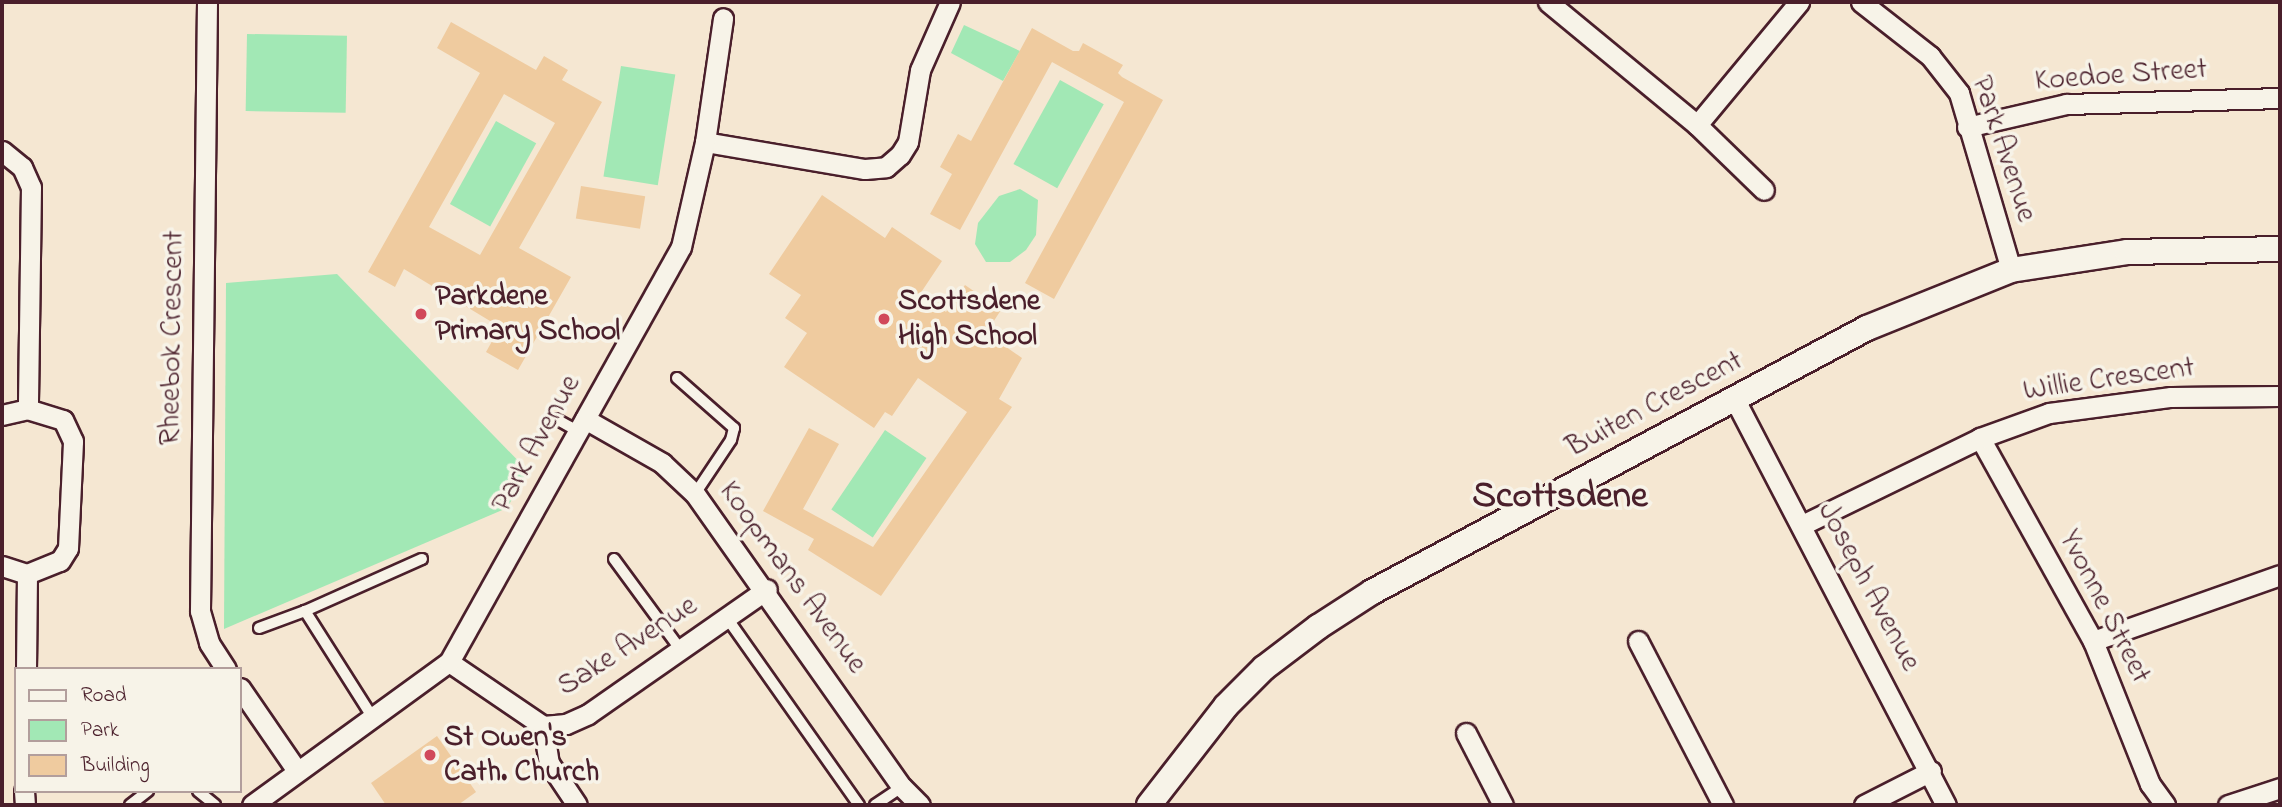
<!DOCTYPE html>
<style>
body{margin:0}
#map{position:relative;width:2282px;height:807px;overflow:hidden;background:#f5e7d2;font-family:"Indie Flower",sans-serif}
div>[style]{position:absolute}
.green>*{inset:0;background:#a2e8b5;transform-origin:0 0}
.building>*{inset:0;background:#efcb9f;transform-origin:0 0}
.roads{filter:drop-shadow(2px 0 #4a1f2b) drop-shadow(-2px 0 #4a1f2b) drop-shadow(0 2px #4a1f2b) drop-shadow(0 -2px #4a1f2b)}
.service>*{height:10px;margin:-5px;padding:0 5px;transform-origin:5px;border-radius:5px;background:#f7f3e8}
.minor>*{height:19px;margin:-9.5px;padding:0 9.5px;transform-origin:9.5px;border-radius:9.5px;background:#f7f3e8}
.tertiary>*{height:24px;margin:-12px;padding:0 12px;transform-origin:12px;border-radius:12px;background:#f7f3e8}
.dots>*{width:19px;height:19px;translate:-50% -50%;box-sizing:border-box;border:4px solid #f7f3e8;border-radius:50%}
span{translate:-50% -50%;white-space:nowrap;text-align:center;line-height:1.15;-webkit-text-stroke:7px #f7f3e8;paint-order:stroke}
.street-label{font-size:30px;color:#4a1f2b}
.poi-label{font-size:30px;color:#4a1f2b;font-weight:700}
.left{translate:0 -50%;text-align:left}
.district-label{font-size:37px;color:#4a1f2b;font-weight:700}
.frame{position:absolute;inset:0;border:4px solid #4a1f2b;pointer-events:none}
.legend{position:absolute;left:14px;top:667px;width:228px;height:126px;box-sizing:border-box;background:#f7f3e8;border:2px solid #b29e9c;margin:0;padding:9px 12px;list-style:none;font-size:21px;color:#4a1f2b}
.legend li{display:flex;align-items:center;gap:14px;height:35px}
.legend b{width:35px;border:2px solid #b29e9c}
</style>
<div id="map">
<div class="green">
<div style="clip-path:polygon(964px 25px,1020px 51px,1003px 81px,951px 53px)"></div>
<div style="left:247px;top:34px;width:100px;height:77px;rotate:1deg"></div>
<div style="left:621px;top:66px;width:55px;height:112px;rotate:9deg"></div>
<div style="left:1060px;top:80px;width:50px;height:96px;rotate:29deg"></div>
<div style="left:496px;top:121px;width:46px;height:95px;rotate:29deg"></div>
<div style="clip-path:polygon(1020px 189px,1038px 200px,1036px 235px,1026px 250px,1010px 262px,986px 262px,975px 244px,978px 223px,999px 196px)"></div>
<div style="clip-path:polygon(337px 274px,528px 471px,507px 508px,224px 629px,226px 283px)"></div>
<div style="left:885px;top:430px;width:50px;height:96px;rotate:34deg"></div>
</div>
<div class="building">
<div style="clip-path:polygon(evenodd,451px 22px,536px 70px,544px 56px,568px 70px,562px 80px,602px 102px,519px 248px,571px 277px,518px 370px,486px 352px,500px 327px,404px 269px,395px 287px,368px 272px,480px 73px,437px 48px,451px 22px,504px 94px,555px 123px,480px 255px,429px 227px,504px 94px)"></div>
<div style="clip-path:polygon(1032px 28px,1073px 51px,1079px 51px,1083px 43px,1123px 65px,1118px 73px,1122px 77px,1163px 100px,1054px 299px,1025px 283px,1124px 102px,1052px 62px,960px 230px,930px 214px,952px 174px,940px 167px,958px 134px,971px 141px)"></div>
<div style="left:581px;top:186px;width:65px;height:33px;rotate:9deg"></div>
<div style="clip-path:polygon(822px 195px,885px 238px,892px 227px,942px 261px,920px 294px,946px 312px,965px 285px,1001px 310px,986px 333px,1022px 358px,999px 399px,1012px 407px,881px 596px,808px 550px,814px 539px,763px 511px,809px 428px,839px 444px,803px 509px,873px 547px,967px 412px,918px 378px,892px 416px,885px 412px,874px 428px,784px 367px,807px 333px,785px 318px,801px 295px,769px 274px)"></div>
<div style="clip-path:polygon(437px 736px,476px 792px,458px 805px,386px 805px,371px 783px)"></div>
</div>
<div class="roads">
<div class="service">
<div style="left:677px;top:378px;width:76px;rotate:41.3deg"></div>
<div style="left:734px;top:428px;width:12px;rotate:104deg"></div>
<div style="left:731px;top:440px;width:65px;rotate:123.7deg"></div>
<div style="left:556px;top:419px;width:25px;rotate:29deg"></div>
<div style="left:614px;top:559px;width:112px;rotate:53.7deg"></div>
<div style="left:727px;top:618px;width:229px;rotate:54.8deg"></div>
<div style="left:259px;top:628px;width:49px;rotate:-20.3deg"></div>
<div style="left:373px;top:718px;width:127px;rotate:-122.4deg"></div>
<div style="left:305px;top:611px;width:128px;rotate:-24deg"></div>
<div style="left:198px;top:791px;width:22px;rotate:39deg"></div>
<div style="left:130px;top:805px;width:23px;rotate:-38deg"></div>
<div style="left:875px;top:805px;width:32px;rotate:-34deg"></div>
</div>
<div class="minor">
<div style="left:207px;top:2px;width:609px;rotate:90.66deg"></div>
<div style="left:200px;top:611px;width:33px;rotate:74deg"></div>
<div style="left:209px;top:643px;width:31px;rotate:57deg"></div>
<div style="left:1548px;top:2px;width:193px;rotate:39.5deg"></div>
<div style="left:1697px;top:125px;width:93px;rotate:44.1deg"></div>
<div style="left:1861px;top:2px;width:88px;rotate:38deg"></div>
<div style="left:1930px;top:56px;width:47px;rotate:51.9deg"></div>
<div style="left:1959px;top:93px;width:184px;rotate:73.6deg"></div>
<div style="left:1697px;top:125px;width:160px;rotate:-50.3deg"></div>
<div style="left:1967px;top:127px;width:102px;rotate:-13.1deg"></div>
<div style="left:2066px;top:104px;width:214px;rotate:-1.6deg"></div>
<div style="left:705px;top:142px;width:162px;rotate:9.6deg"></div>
<div style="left:865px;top:169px;width:21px;rotate:-5deg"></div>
<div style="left:886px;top:167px;width:18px;rotate:-41deg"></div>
<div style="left:900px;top:155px;width:15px;rotate:-58deg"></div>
<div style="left:908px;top:142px;width:73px;rotate:-80.5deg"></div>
<div style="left:920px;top:70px;width:74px;rotate:-66.2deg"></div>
<div style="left:2px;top:151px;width:26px;rotate:39deg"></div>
<div style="left:22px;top:167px;width:22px;rotate:66deg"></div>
<div style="left:31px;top:187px;width:222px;rotate:90.8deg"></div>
<div style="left:28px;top:409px;width:27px;rotate:167deg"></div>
<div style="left:1734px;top:398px;width:459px;rotate:62.5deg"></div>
<div style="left:585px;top:419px;width:89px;rotate:29.7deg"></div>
<div style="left:662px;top:463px;width:45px;rotate:43.2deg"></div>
<div style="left:695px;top:494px;width:359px;rotate:54.8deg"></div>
<div style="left:902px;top:787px;width:25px;rotate:45deg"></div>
<div style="left:1980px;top:438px;width:232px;rotate:60.9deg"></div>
<div style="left:2093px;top:641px;width:154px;rotate:68.3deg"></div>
<div style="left:2150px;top:784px;width:26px;rotate:54deg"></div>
<div style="left:1802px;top:525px;width:198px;rotate:-26deg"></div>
<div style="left:1980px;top:438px;width:73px;rotate:-19.9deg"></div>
<div style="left:2049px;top:413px;width:123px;rotate:-7.5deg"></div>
<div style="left:2171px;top:397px;width:109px;rotate:-0.5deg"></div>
<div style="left:2px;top:566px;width:26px;rotate:18deg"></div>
<div style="left:27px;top:574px;width:95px;rotate:90.6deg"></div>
<div style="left:27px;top:574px;width:35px;rotate:-22deg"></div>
<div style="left:60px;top:561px;width:15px;rotate:-58deg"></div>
<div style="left:68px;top:548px;width:107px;rotate:-87.3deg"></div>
<div style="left:73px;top:441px;width:23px;rotate:-115deg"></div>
<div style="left:63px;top:420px;width:37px;rotate:-163deg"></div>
<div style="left:1638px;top:641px;width:185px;rotate:62.6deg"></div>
<div style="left:2093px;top:641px;width:198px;rotate:-19.4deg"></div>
<div style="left:449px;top:662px;width:114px;rotate:34.2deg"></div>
<div style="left:543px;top:726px;width:23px;rotate:-5deg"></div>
<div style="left:566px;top:724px;width:24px;rotate:-24deg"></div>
<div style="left:588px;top:714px;width:218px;rotate:-34.9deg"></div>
<div style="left:240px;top:688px;width:101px;rotate:55.5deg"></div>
<div style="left:543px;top:726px;width:37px;rotate:81deg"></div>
<div style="left:549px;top:763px;width:50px;rotate:56.3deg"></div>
<div style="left:1466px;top:733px;width:81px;rotate:62.8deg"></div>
<div style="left:24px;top:791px;width:14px;rotate:86deg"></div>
<div style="left:252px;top:805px;width:243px;rotate:-36deg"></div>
<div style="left:449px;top:662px;width:475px;rotate:-60.8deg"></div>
<div style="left:681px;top:247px;width:108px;rotate:-77.1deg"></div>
<div style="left:705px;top:142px;width:125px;rotate:-81.7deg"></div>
<div style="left:1864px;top:805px;width:75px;rotate:-26.9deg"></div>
<div style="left:2228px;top:805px;width:55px;rotate:-18.1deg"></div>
</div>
<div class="tertiary">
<div style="left:1149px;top:805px;width:125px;rotate:-52.1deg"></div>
<div style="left:1226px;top:706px;width:54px;rotate:-45deg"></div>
<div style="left:1264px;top:668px;width:68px;rotate:-37.2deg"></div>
<div style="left:1318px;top:627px;width:64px;rotate:-32.9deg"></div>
<div style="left:1372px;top:592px;width:561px;rotate:-28.07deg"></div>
<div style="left:1867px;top:328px;width:155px;rotate:-21.9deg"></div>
<div style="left:2011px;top:270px;width:117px;rotate:-8.8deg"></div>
<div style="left:2127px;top:252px;width:153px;rotate:-1.1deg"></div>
</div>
</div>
<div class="dots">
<div style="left:421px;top:314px;background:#d1495b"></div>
<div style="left:884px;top:319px;background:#d1495b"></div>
<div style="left:430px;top:755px;background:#d1495b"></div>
</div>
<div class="street-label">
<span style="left:2121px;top:76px;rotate:-4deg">Koedoe Street</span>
<span style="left:2003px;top:149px;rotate:72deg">Park Avenue</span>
<span style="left:173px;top:338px;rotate:-89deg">Rheebok Crescent</span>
<span style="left:2109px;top:380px;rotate:-8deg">Willie Crescent</span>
<span style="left:1655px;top:405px;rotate:-28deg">Buiten Crescent</span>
<span style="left:537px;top:444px;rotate:-61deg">Park Avenue</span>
<span style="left:792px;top:578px;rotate:54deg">Koopmans Avenue</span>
<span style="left:1868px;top:587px;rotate:62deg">Joseph Avenue</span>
<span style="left:2104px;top:607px;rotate:63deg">Yvonne Street</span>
<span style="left:628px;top:647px;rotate:-33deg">Sake Avenue</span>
</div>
<div class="poi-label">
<span class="left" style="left:435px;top:314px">Parkdene<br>Primary School</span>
<span class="left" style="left:898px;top:319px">Scottsdene<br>High School</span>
<span class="left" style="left:444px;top:755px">St Owen's<br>Cath. Church</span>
</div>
<div class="district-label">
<span style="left:1560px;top:497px">Scottsdene</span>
</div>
<div class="frame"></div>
<ul class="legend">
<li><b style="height:9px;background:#f7f3e8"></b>Road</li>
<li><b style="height:19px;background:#a2e8b5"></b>Park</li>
<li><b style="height:19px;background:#efcb9f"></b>Building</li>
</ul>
</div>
